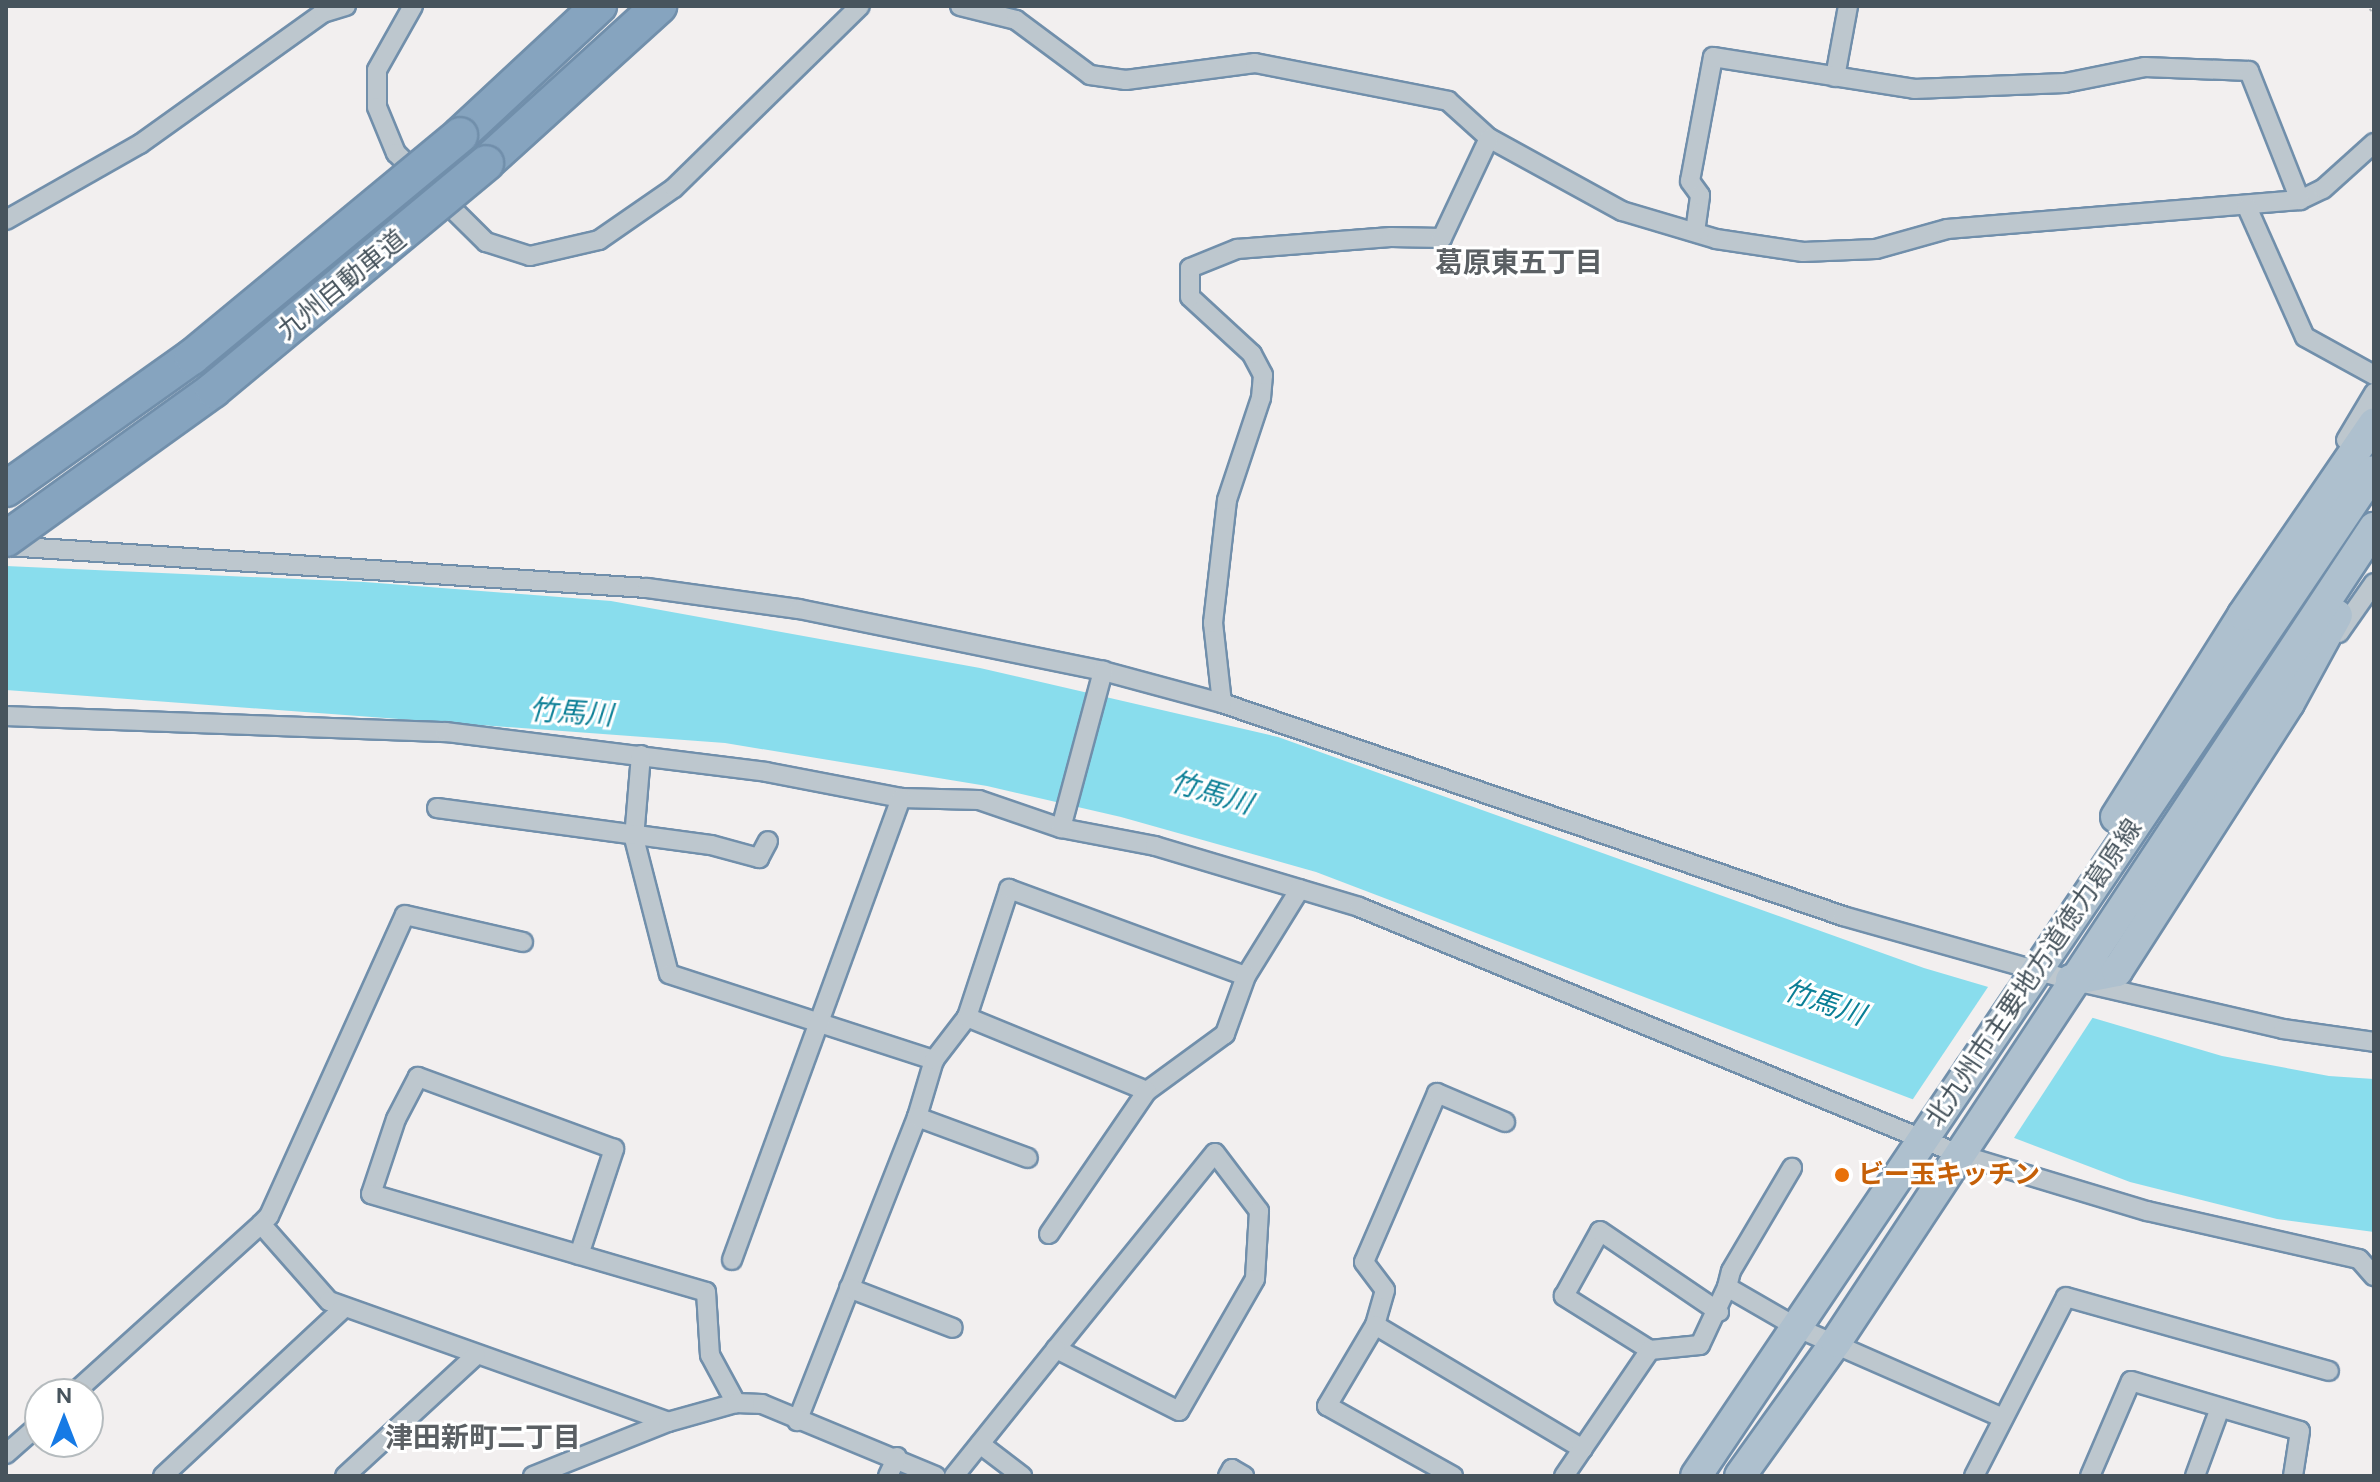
<!DOCTYPE html>
<meta charset="utf-8">
<style>
body{margin:0}
#map{position:relative;width:2380px;height:1482px;overflow:hidden;background:#f2efef;font-family:"DM Sans","Noto Sans JP",sans-serif}
div>[style]{position:absolute}
.water>*{inset:0;background:#89dded}
.pier>*{inset:0;background:#f2efef}
.roads{filter:drop-shadow(2px 0 #718fab) drop-shadow(-2px 0 #718fab) drop-shadow(0 2px #718fab) drop-shadow(0 -2px #718fab)}
.street>*{height:18px;margin:-9px;padding:0 9px;transform-origin:9px;border-radius:9px;background:#bdc7ce}
.primary>*{height:30px;margin:-15px;padding:0 15px;transform-origin:15px;border-radius:15px;background:#aec0ce}
.highway>*{height:34px;margin:-17px;padding:0 17px;transform-origin:17px;border-radius:17px;background:#86a4bf}
.rail>*{height:9px;margin-top:-4.5px;transform-origin:0;background:repeating-linear-gradient(90deg,#fff 0 18px,#b1b5ba 0 36px);box-sizing:border-box;border-block:2px solid #b1b5ba}
.bridges{filter:drop-shadow(2px 0 #718fab) drop-shadow(-2px 0 #718fab) drop-shadow(0 2px #718fab) drop-shadow(0 -2px #718fab)}
.highway-bridge>*{height:34px;margin:-17px;padding:0 17px;transform-origin:17px;border-radius:17px;background:#86a4bf}
.dots>*{width:22px;height:22px;translate:-50% -50%;box-sizing:border-box;border:4px solid #fff;border-radius:50%}
span{translate:-50% -50%;white-space:nowrap;text-align:center;line-height:1.15;-webkit-text-stroke:6px #fff;paint-order:stroke}
.street-label{font-size:26px;color:#47545d}
.food-label{font-size:26px;color:#c56008;font-weight:700}
.left{translate:0 -50%;text-align:left}
.neighbourhood-label{font-size:28px;color:#5b6064;font-weight:700}
.water-label{font-size:28px;color:#0b7f96;font-style:italic}
.frame{position:absolute;inset:0;border:8px solid #47545d;pointer-events:none}
.north{position:absolute;left:24px;top:1378px;width:80px;height:80px;box-sizing:border-box;background:#fff;border:2px solid #b5bbbe;border-radius:50%;rotate:0deg;font-size:22px;font-weight:700;line-height:32px;text-align:center;color:#47545d}
.north::after{content:'';display:block;margin:auto;width:28px;height:36px;background:#167ae5;clip-path:polygon(50% 0,100% 100%,50% 72%,0 100%)}
</style>
<div id="map">
<div class="water">
<div style="clip-path:polygon(6px 566px,364px 582px,611px 601px,980px 668px,1278px 737px,1924px 968px,2222px 1056px,2329px 1076px,2374px 1079px,2374px 1232px,2277px 1219px,2130px 1182px,1316px 872px,1121px 817px,987px 786px,725px 743px,6px 690px)"></div>
</div>
<div class="pier">
<div style="clip-path:polygon(1990px 984px,2095px 1014px,2012px 1141px,1911px 1102px)"></div>
</div>
<div class="roads">
<div class="street">
<div style="left:413px;top:6px;width:73px;rotate:119.4deg"></div>
<div style="left:377px;top:70px;width:37px;rotate:90deg"></div>
<div style="left:377px;top:107px;width:50px;rotate:67.6deg"></div>
<div style="left:396px;top:153px;width:127px;rotate:44.7deg"></div>
<div style="left:486px;top:242px;width:46px;rotate:17.7deg"></div>
<div style="left:530px;top:256px;width:71px;rotate:-13.1deg"></div>
<div style="left:599px;top:240px;width:91px;rotate:-34.7deg"></div>
<div style="left:674px;top:188px;width:260px;rotate:-44.4deg"></div>
<div style="left:960px;top:6px;width:58px;rotate:14deg"></div>
<div style="left:1016px;top:20px;width:92px;rotate:36.6deg"></div>
<div style="left:1090px;top:75px;width:36px;rotate:8deg"></div>
<div style="left:1126px;top:80px;width:130px;rotate:-7.5deg"></div>
<div style="left:1255px;top:63px;width:197px;rotate:11.1deg"></div>
<div style="left:1448px;top:101px;width:55px;rotate:42.1deg"></div>
<div style="left:1489px;top:138px;width:152px;rotate:28.8deg"></div>
<div style="left:1622px;top:211px;width:98px;rotate:16.6deg"></div>
<div style="left:1716px;top:239px;width:88px;rotate:8.5deg"></div>
<div style="left:1803px;top:252px;width:73px;rotate:-2.4deg"></div>
<div style="left:1876px;top:249px;width:74px;rotate:-15.7deg"></div>
<div style="left:1947px;top:229px;width:354px;rotate:-4.7deg"></div>
<div style="left:2300px;top:200px;width:25px;rotate:-26deg"></div>
<div style="left:2323px;top:189px;width:69px;rotate:-42deg"></div>
<div style="left:1835px;top:77px;width:72px;rotate:-79.6deg"></div>
<div style="left:2247px;top:207px;width:142px;rotate:66deg"></div>
<div style="left:2305px;top:337px;width:79px;rotate:28.8deg"></div>
<div style="left:6px;top:220px;width:154px;rotate:-29.6deg"></div>
<div style="left:140px;top:144px;width:225px;rotate:-35.6deg"></div>
<div style="left:323px;top:13px;width:24px;rotate:-17deg"></div>
<div style="left:1695px;top:232px;width:37px;rotate:-82deg"></div>
<div style="left:1700px;top:195px;width:17px;rotate:-126deg"></div>
<div style="left:1690px;top:181px;width:126px;rotate:-79.5deg"></div>
<div style="left:1713px;top:57px;width:204px;rotate:9deg"></div>
<div style="left:1914px;top:89px;width:151px;rotate:-2.3deg"></div>
<div style="left:2065px;top:83px;width:82px;rotate:-11.3deg"></div>
<div style="left:2145px;top:67px;width:104px;rotate:2.2deg"></div>
<div style="left:2249px;top:71px;width:139px;rotate:68.4deg"></div>
<div style="left:2346px;top:440px;width:55px;rotate:-59.2deg"></div>
<div style="left:6px;top:546px;width:642px;rotate:3.75deg"></div>
<div style="left:647px;top:588px;width:153px;rotate:7.9deg"></div>
<div style="left:799px;top:609px;width:310px;rotate:11.5deg"></div>
<div style="left:1103px;top:671px;width:123px;rotate:15.1deg"></div>
<div style="left:1222px;top:703px;width:657px;rotate:18.93deg"></div>
<div style="left:1843px;top:916px;width:237px;rotate:15.7deg"></div>
<div style="left:2071px;top:980px;width:218px;rotate:13deg"></div>
<div style="left:2283px;top:1029px;width:92px;rotate:8.1deg"></div>
<div style="left:2339px;top:633px;width:61px;rotate:-55deg"></div>
<div style="left:1222px;top:703px;width:81px;rotate:-96.4deg"></div>
<div style="left:1213px;top:623px;width:124px;rotate:-83.5deg"></div>
<div style="left:1227px;top:500px;width:108px;rotate:-71.6deg"></div>
<div style="left:1261px;top:398px;width:23px;rotate:-85deg"></div>
<div style="left:1263px;top:375px;width:24px;rotate:-118deg"></div>
<div style="left:1252px;top:354px;width:84px;rotate:-137.4deg"></div>
<div style="left:1190px;top:297px;width:29px;rotate:-90deg"></div>
<div style="left:1190px;top:268px;width:51px;rotate:-22deg"></div>
<div style="left:1237px;top:249px;width:154px;rotate:-4.5deg"></div>
<div style="left:1391px;top:237px;width:51px;rotate:1.1deg"></div>
<div style="left:1442px;top:238px;width:110px;rotate:-64.8deg"></div>
<div style="left:6px;top:716px;width:440px;rotate:2.1deg"></div>
<div style="left:446px;top:732px;width:322px;rotate:7.1deg"></div>
<div style="left:766px;top:772px;width:137px;rotate:10.9deg"></div>
<div style="left:901px;top:798px;width:78px;rotate:1.5deg"></div>
<div style="left:979px;top:800px;width:87px;rotate:18.9deg"></div>
<div style="left:1061px;top:828px;width:96px;rotate:10.8deg"></div>
<div style="left:1155px;top:846px;width:213px;rotate:16.6deg"></div>
<div style="left:1359px;top:907px;width:651px;rotate:22.39deg"></div>
<div style="left:1961px;top:1155px;width:194px;rotate:16.8deg"></div>
<div style="left:2147px;top:1211px;width:217px;rotate:12.8deg"></div>
<div style="left:2359px;top:1259px;width:23px;rotate:49deg"></div>
<div style="left:641px;top:755px;width:83px;rotate:94.8deg"></div>
<div style="left:634px;top:838px;width:140px;rotate:75.6deg"></div>
<div style="left:669px;top:974px;width:279px;rotate:18deg"></div>
<div style="left:934px;top:1060px;width:59px;rotate:106.6deg"></div>
<div style="left:917px;top:1117px;width:327px;rotate:111.5deg"></div>
<div style="left:437px;top:808px;width:276px;rotate:7.7deg"></div>
<div style="left:711px;top:845px;width:50px;rotate:15.2deg"></div>
<div style="left:759px;top:858px;width:19px;rotate:-62deg"></div>
<div style="left:1061px;top:828px;width:163px;rotate:-75deg"></div>
<div style="left:1246px;top:976px;width:102px;rotate:-58.2deg"></div>
<div style="left:934px;top:1060px;width:54px;rotate:-52.5deg"></div>
<div style="left:967px;top:1017px;width:135px;rotate:-71.8deg"></div>
<div style="left:1009px;top:889px;width:252px;rotate:20.2deg"></div>
<div style="left:1246px;top:976px;width:62px;rotate:109.9deg"></div>
<div style="left:1225px;top:1034px;width:97px;rotate:143.8deg"></div>
<div style="left:1147px;top:1091px;width:195px;rotate:-157.7deg"></div>
<div style="left:917px;top:1117px;width:118px;rotate:20.3deg"></div>
<div style="left:1215px;top:1153px;width:73px;rotate:52.8deg"></div>
<div style="left:1259px;top:1211px;width:68px;rotate:93.4deg"></div>
<div style="left:1255px;top:1279px;width:152px;rotate:119.9deg"></div>
<div style="left:1179px;top:1411px;width:138px;rotate:-153.2deg"></div>
<div style="left:1056px;top:1349px;width:252px;rotate:-51deg"></div>
<div style="left:261px;top:1224px;width:11px;rotate:-45deg"></div>
<div style="left:269px;top:1216px;width:330px;rotate:-65.7deg"></div>
<div style="left:405px;top:915px;width:121px;rotate:12.9deg"></div>
<div style="left:1049px;top:1234px;width:173px;rotate:-55.6deg"></div>
<div style="left:579px;top:1255px;width:112px;rotate:-71.7deg"></div>
<div style="left:614px;top:1149px;width:209px;rotate:-159.8deg"></div>
<div style="left:418px;top:1077px;width:47px;rotate:117.6deg"></div>
<div style="left:396px;top:1119px;width:79px;rotate:108.4deg"></div>
<div style="left:371px;top:1194px;width:349px;rotate:16.3deg"></div>
<div style="left:706px;top:1292px;width:63px;rotate:86.4deg"></div>
<div style="left:710px;top:1355px;width:55px;rotate:61.6deg"></div>
<div style="left:732px;top:1260px;width:492px;rotate:-69.9deg"></div>
<div style="left:1727px;top:1287px;width:16px;rotate:-76deg"></div>
<div style="left:1731px;top:1271px;width:120px;rotate:-59.4deg"></div>
<div style="left:849px;top:1288px;width:111px;rotate:21deg"></div>
<div style="left:1375px;top:1325px;width:36px;rotate:-74deg"></div>
<div style="left:1385px;top:1290px;width:35px;rotate:-127deg"></div>
<div style="left:1364px;top:1262px;width:184px;rotate:-66.6deg"></div>
<div style="left:1437px;top:1093px;width:74px;rotate:23.1deg"></div>
<div style="left:1650px;top:1350px;width:102px;rotate:-147.9deg"></div>
<div style="left:1564px;top:1296px;width:74px;rotate:-61deg"></div>
<div style="left:1600px;top:1231px;width:144px;rotate:34.2deg"></div>
<div style="left:73px;top:1394px;width:253px;rotate:-42.1deg"></div>
<div style="left:261px;top:1224px;width:103px;rotate:48.6deg"></div>
<div style="left:329px;top:1301px;width:360px;rotate:19.6deg"></div>
<div style="left:980px;top:1444px;width:53px;rotate:37.3deg"></div>
<div style="left:6px;top:1454px;width:45px;rotate:-41.4deg"></div>
<div style="left:163px;top:1476px;width:248px;rotate:-42.9deg"></div>
<div style="left:345px;top:1476px;width:178px;rotate:-42.7deg"></div>
<div style="left:533px;top:1476px;width:145px;rotate:-21.8deg"></div>
<div style="left:668px;top:1422px;width:71px;rotate:-15.6deg"></div>
<div style="left:736px;top:1403px;width:26px;rotate:2deg"></div>
<div style="left:762px;top:1404px;width:188px;rotate:22.5deg"></div>
<div style="left:888px;top:1476px;width:21px;rotate:-65deg"></div>
<div style="left:954px;top:1476px;width:163px;rotate:-51.2deg"></div>
<div style="left:1228px;top:1476px;width:8px;rotate:-60deg"></div>
<div style="left:1232px;top:1469px;width:14px;rotate:30deg"></div>
<div style="left:1453px;top:1476px;width:144px;rotate:-150.9deg"></div>
<div style="left:1327px;top:1406px;width:94px;rotate:-59.3deg"></div>
<div style="left:1375px;top:1325px;width:242px;rotate:30.8deg"></div>
<div style="left:1564px;top:1476px;width:153px;rotate:-55.7deg"></div>
<div style="left:1650px;top:1350px;width:50px;rotate:-5.7deg"></div>
<div style="left:1700px;top:1345px;width:64px;rotate:-65deg"></div>
<div style="left:1727px;top:1287px;width:82px;rotate:30deg"></div>
<div style="left:1798px;top:1328px;width:224px;rotate:23.7deg"></div>
<div style="left:1974px;top:1476px;width:201px;rotate:-62.8deg"></div>
<div style="left:2066px;top:1297px;width:273px;rotate:15.7deg"></div>
<div style="left:2090px;top:1476px;width:103px;rotate:-66.7deg"></div>
<div style="left:2131px;top:1381px;width:176px;rotate:16.5deg"></div>
<div style="left:2300px;top:1431px;width:46px;rotate:98.8deg"></div>
<div style="left:2195px;top:1476px;width:72px;rotate:-69.8deg"></div>
</div>
<div class="primary">
<div style="left:2116px;top:817px;width:239px;rotate:-57.8deg"></div>
<div style="left:2243px;top:615px;width:232px;rotate:-55.6deg"></div>
<div style="left:2071px;top:980px;width:47px;rotate:-11.1deg"></div>
<div style="left:2117px;top:971px;width:318px;rotate:-57.3deg"></div>
<div style="left:2289px;top:703px;width:100px;rotate:-61.4deg"></div>
<div style="left:1696px;top:1476px;width:1212px;rotate:-56deg"></div>
<div style="left:1740px;top:1476px;width:165px;rotate:-54.4deg"></div>
<div style="left:1836px;top:1342px;width:976px;rotate:-56.54deg"></div>
</div>
<div class="highway">
<div style="left:460px;top:135px;width:190px;rotate:-42.9deg"></div>
<div style="left:486px;top:163px;width:234px;rotate:-42.2deg"></div>
</div>
</div>
<div class="rail">
<div style="left:2372px;top:6px;width:3px;rotate:45deg"></div>
</div>
<div class="bridges">
<div class="highway-bridge">
<div style="left:6px;top:489px;width:228px;rotate:-35.4deg"></div>
<div style="left:192px;top:357px;width:348px;rotate:-39.6deg"></div>
<div style="left:6px;top:539px;width:255px;rotate:-35.7deg"></div>
<div style="left:213px;top:390px;width:355px;rotate:-39.7deg"></div>
</div>
</div>
<div class="dots">
<div style="left:1842px;top:1175px;background:#e8710a"></div>
</div>
<div class="street-label">
<span style="left:342px;top:285px;rotate:-39deg">九州自動車道</span>
<span style="left:2034px;top:973px;rotate:-56deg">北九州市主要地方道徳力葛原線</span>
</div>
<div class="food-label">
<span class="left" style="left:1858px;top:1175px">ビー玉キッチン</span>
</div>
<div class="neighbourhood-label">
<span style="left:1519px;top:263px">葛原東五丁目</span>
<span style="left:483px;top:1438px">津田新町二丁目</span>
</div>
<div class="water-label">
<span style="left:571px;top:713px;rotate:4deg">竹馬川</span>
<span style="left:1211px;top:793px;rotate:17deg">竹馬川</span>
<span style="left:1824px;top:1003px;rotate:19deg">竹馬川</span>
</div>
<div class="frame"></div>
<div class="north">N</div>
</div>
